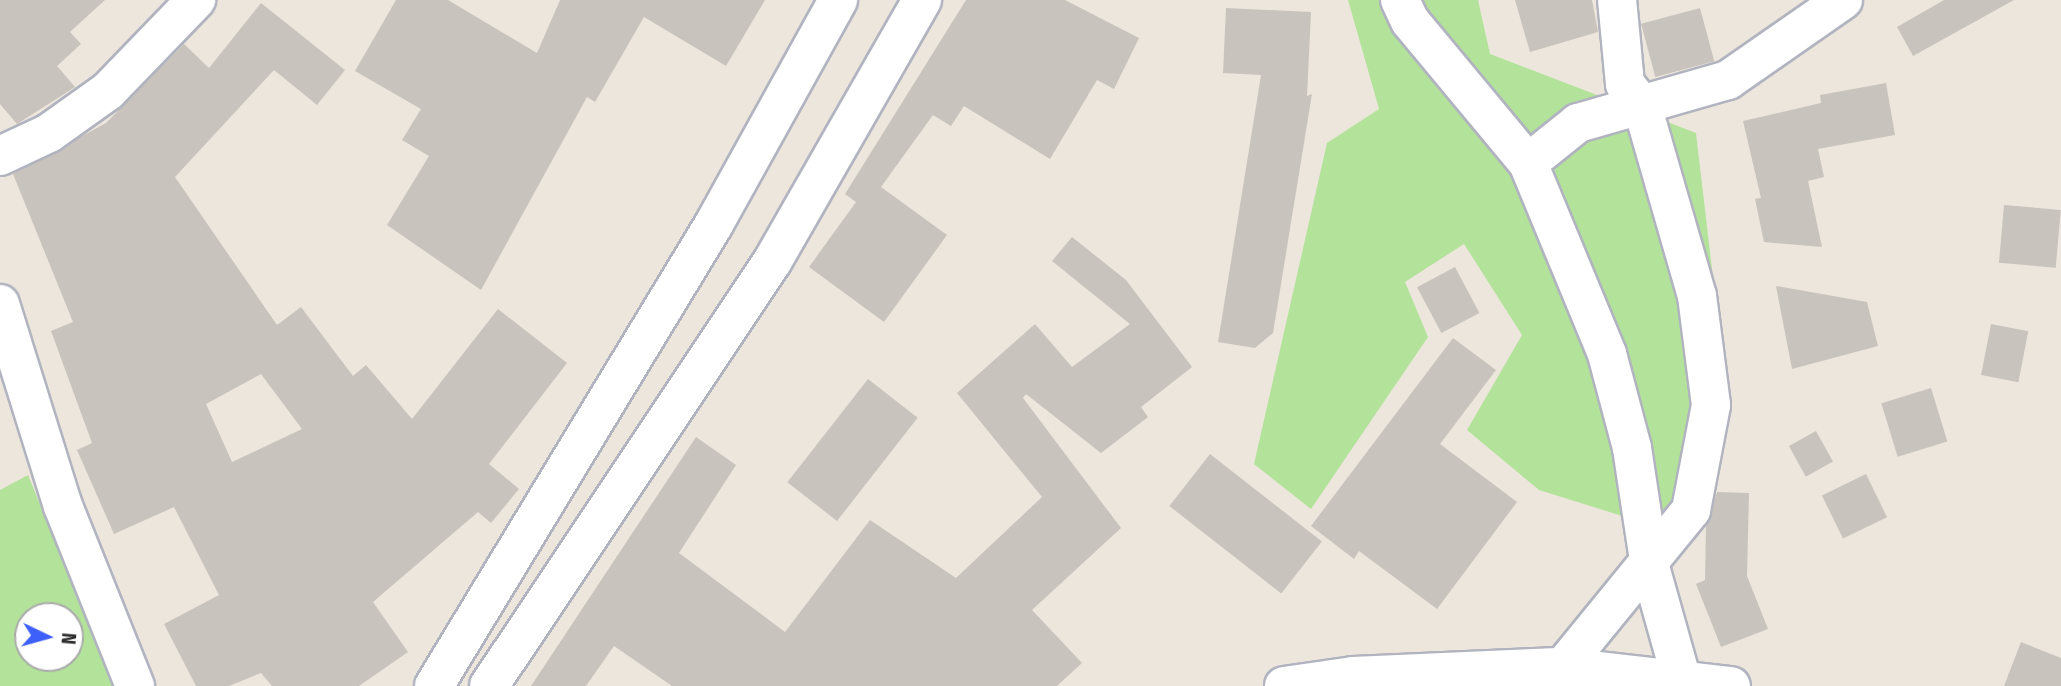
<!DOCTYPE html>
<style>
body{margin:0}
#map{position:relative;width:2061px;height:686px;overflow:hidden;background:#ede6dd;font-family:"Fira Sans Condensed",sans-serif}
div>[style]{position:absolute}
.green>*{inset:0;background:#b3e39a}
.building>*{inset:0;background:#c8c3bd;transform-origin:0 0}
.roads{filter:drop-shadow(2px 0 #b1b4bf) drop-shadow(-2px 0 #b1b4bf) drop-shadow(0 2px #b1b4bf) drop-shadow(0 -2px #b1b4bf)}
.minor>*{height:38px;margin:-19px;padding:0 19px;transform-origin:19px;border-radius:19px;background:#fff}
span{translate:-50% -50%;white-space:nowrap;text-align:center;line-height:1.15;-webkit-text-stroke:5px #fff;paint-order:stroke}
.north{position:absolute;left:14px;top:602px;width:70px;height:70px;box-sizing:border-box;background:#fff;border:2px solid #aaa;border-radius:50%;rotate:95deg;font-size:19px;font-weight:700;line-height:28px;text-align:center;color:#2b2b2b}
.north::after{content:'';display:block;margin:auto;width:24px;height:32px;background:#3e60fa;clip-path:polygon(50% 0,100% 100%,50% 72%,0 100%)}
</style>
<div id="map">
<div class="green">
<div style="clip-path:polygon(1348px 0,1478px 0,1490px 54px,1696px 133px,1728px 405px,1696px 539px,1539px 490px,1467px 430px,1522px 335px,1464px 244px,1405px 282px,1428px 337px,1311px 509px,1254px 464px,1327px 143px,1379px 109px)"></div>
<div style="clip-path:polygon(evenodd,28px 475px,115px 686px,0 686px,0 490px,28px 475px,28px 616px,70px 616px,70px 658px,28px 658px,28px 616px)"></div>
</div>
<div class="building">
<div style="clip-path:polygon(0 0,105px 0,70px 32px,81px 44px,57px 66px,75px 87px,17px 124px,0 104px)"></div>
<div style="clip-path:polygon(396px 0,448px 0,537px 53px,560px 0,765px 0,726px 66px,644px 17px,595px 102px,587px 97px,481px 290px,387px 225px,429px 156px,402px 140px,421px 109px,355px 71px)"></div>
<div style="clip-path:polygon(966px 0,1065px 0,1139px 38px,1114px 89px,1097px 80px,1050px 159px,964px 106px,951px 126px,933px 115px,881px 187px,947px 235px,884px 322px,809px 267px,856px 202px,845px 194px)"></div>
<div style="clip-path:polygon(1515px 0,1592px 0,1598px 32px,1530px 52px)"></div>
<div style="clip-path:polygon(1944px 0,2014px 0,1913px 56px,1897px 27px)"></div>
<div style="clip-path:polygon(evenodd,261px 3px,345px 70px,317px 105px,274px 70px,175px 177px,277px 325px,301px 307px,353px 376px,366px 365px,412px 419px,498px 309px,567px 363px,489px 464px,519px 489px,491px 523px,478px 512px,373px 602px,408px 652px,359px 686px,272px 686px,261px 673px,229px 686px,196px 686px,164px 624px,219px 595px,174px 507px,114px 534px,77px 450px,92px 443px,51px 331px,73px 322px,13px 174px,106px 123px,184px 44px,209px 68px,261px 3px,261px 374px,302px 429px,232px 462px,206px 404px,261px 374px)"></div>
<div style="clip-path:polygon(1226px 8px,1311px 12px,1307px 96px,1312px 94px,1273px 333px,1255px 348px,1218px 342px,1261px 75px,1223px 73px)"></div>
<div style="left:1700px;top:8px;width:55px;height:61px;rotate:75deg"></div>
<div style="clip-path:polygon(1886px 83px,1895px 135px,1818px 149px,1824px 177px,1808px 181px,1822px 247px,1764px 242px,1755px 199px,1761px 198px,1743px 121px,1821px 103px,1820px 95px)"></div>
<div style="left:2004px;top:205px;width:57px;height:58px;rotate:5deg"></div>
<div style="clip-path:polygon(1072px 237px,1126px 280px,1192px 367px,1141px 407px,1148px 417px,1101px 453px,1026px 394px,1023px 398px,1121px 528px,1032px 610px,1082px 663px,1057px 686px,672px 686px,614px 646px,586px 686px,531px 686px,696px 437px,736px 465px,679px 553px,785px 632px,870px 520px,956px 578px,1042px 497px,957px 393px,1035px 324px,1072px 367px,1130px 324px,1052px 261px)"></div>
<div style="left:1455px;top:267px;width:52px;height:43px;rotate:62deg"></div>
<div style="clip-path:polygon(1776px 286px,1867px 302px,1878px 346px,1792px 369px)"></div>
<div style="left:1991px;top:324px;width:38px;height:52px;rotate:11deg"></div>
<div style="clip-path:polygon(1453px 338px,1496px 370px,1440px 444px,1517px 502px,1437px 609px,1359px 551px,1354px 559px,1311px 526px)"></div>
<div style="left:868px;top:379px;width:63px;height:131px;rotate:38deg"></div>
<div style="left:1931px;top:388px;width:56px;height:52px;rotate:73deg"></div>
<div style="left:1816px;top:431px;width:35px;height:31px;rotate:61deg"></div>
<div style="left:1210px;top:454px;width:142px;height:66px;rotate:38deg"></div>
<div style="left:1866px;top:474px;width:48px;height:49px;rotate:64deg"></div>
<div style="clip-path:polygon(1717px 492px,1749px 493px,1747px 576px,1768px 629px,1721px 647px,1696px 584px,1705px 580px,1706px 526px)"></div>
<div style="clip-path:polygon(2021px 642px,2061px 658px,2061px 686px,2004px 686px)"></div>
</div>
<div class="roads">
<div class="minor">
<div style="left:1400px;top:0;width:23px;rotate:65deg"></div>
<div style="left:1410px;top:21px;width:185px;rotate:50.3deg"></div>
<div style="left:1528px;top:163px;width:207px;rotate:67.5deg"></div>
<div style="left:1607px;top:354px;width:97px;rotate:75.1deg"></div>
<div style="left:1632px;top:448px;width:120px;rotate:81.4deg"></div>
<div style="left:1650px;top:567px;width:114px;rotate:74.3deg"></div>
<div style="left:0;top:156px;width:54px;rotate:-25.1deg"></div>
<div style="left:49px;top:133px;width:72px;rotate:-35.4deg"></div>
<div style="left:108px;top:91px;width:127px;rotate:-46deg"></div>
<div style="left:1528px;top:163px;width:64px;rotate:-38.7deg"></div>
<div style="left:1578px;top:123px;width:156px;rotate:-16deg"></div>
<div style="left:1728px;top:80px;width:140px;rotate:-34.8deg"></div>
<div style="left:0;top:304px;width:212px;rotate:72.7deg"></div>
<div style="left:63px;top:506px;width:194px;rotate:68.2deg"></div>
<div style="left:1563px;top:667px;width:203px;rotate:-50.8deg"></div>
<div style="left:1691px;top:510px;width:107px;rotate:-79.2deg"></div>
<div style="left:1711px;top:405px;width:110px;rotate:-97.3deg"></div>
<div style="left:1697px;top:296px;width:199px;rotate:-106.1deg"></div>
<div style="left:1642px;top:105px;width:27px;rotate:-129deg"></div>
<div style="left:1625px;top:84px;width:84px;rotate:-95.4deg"></div>
<div style="left:434px;top:686px;width:540px;rotate:-58.78deg"></div>
<div style="left:714px;top:224px;width:256px;rotate:-61deg"></div>
<div style="left:489px;top:686px;width:510px;rotate:-56.28deg"></div>
<div style="left:772px;top:262px;width:302px;rotate:-60.2deg"></div>
<div style="left:1284px;top:686px;width:70px;rotate:-8.2deg"></div>
<div style="left:1353px;top:676px;width:210px;rotate:-2.5deg"></div>
<div style="left:1563px;top:667px;width:169px;rotate:6.5deg"></div>
</div>
</div>
<div class="north">N</div>
</div>
